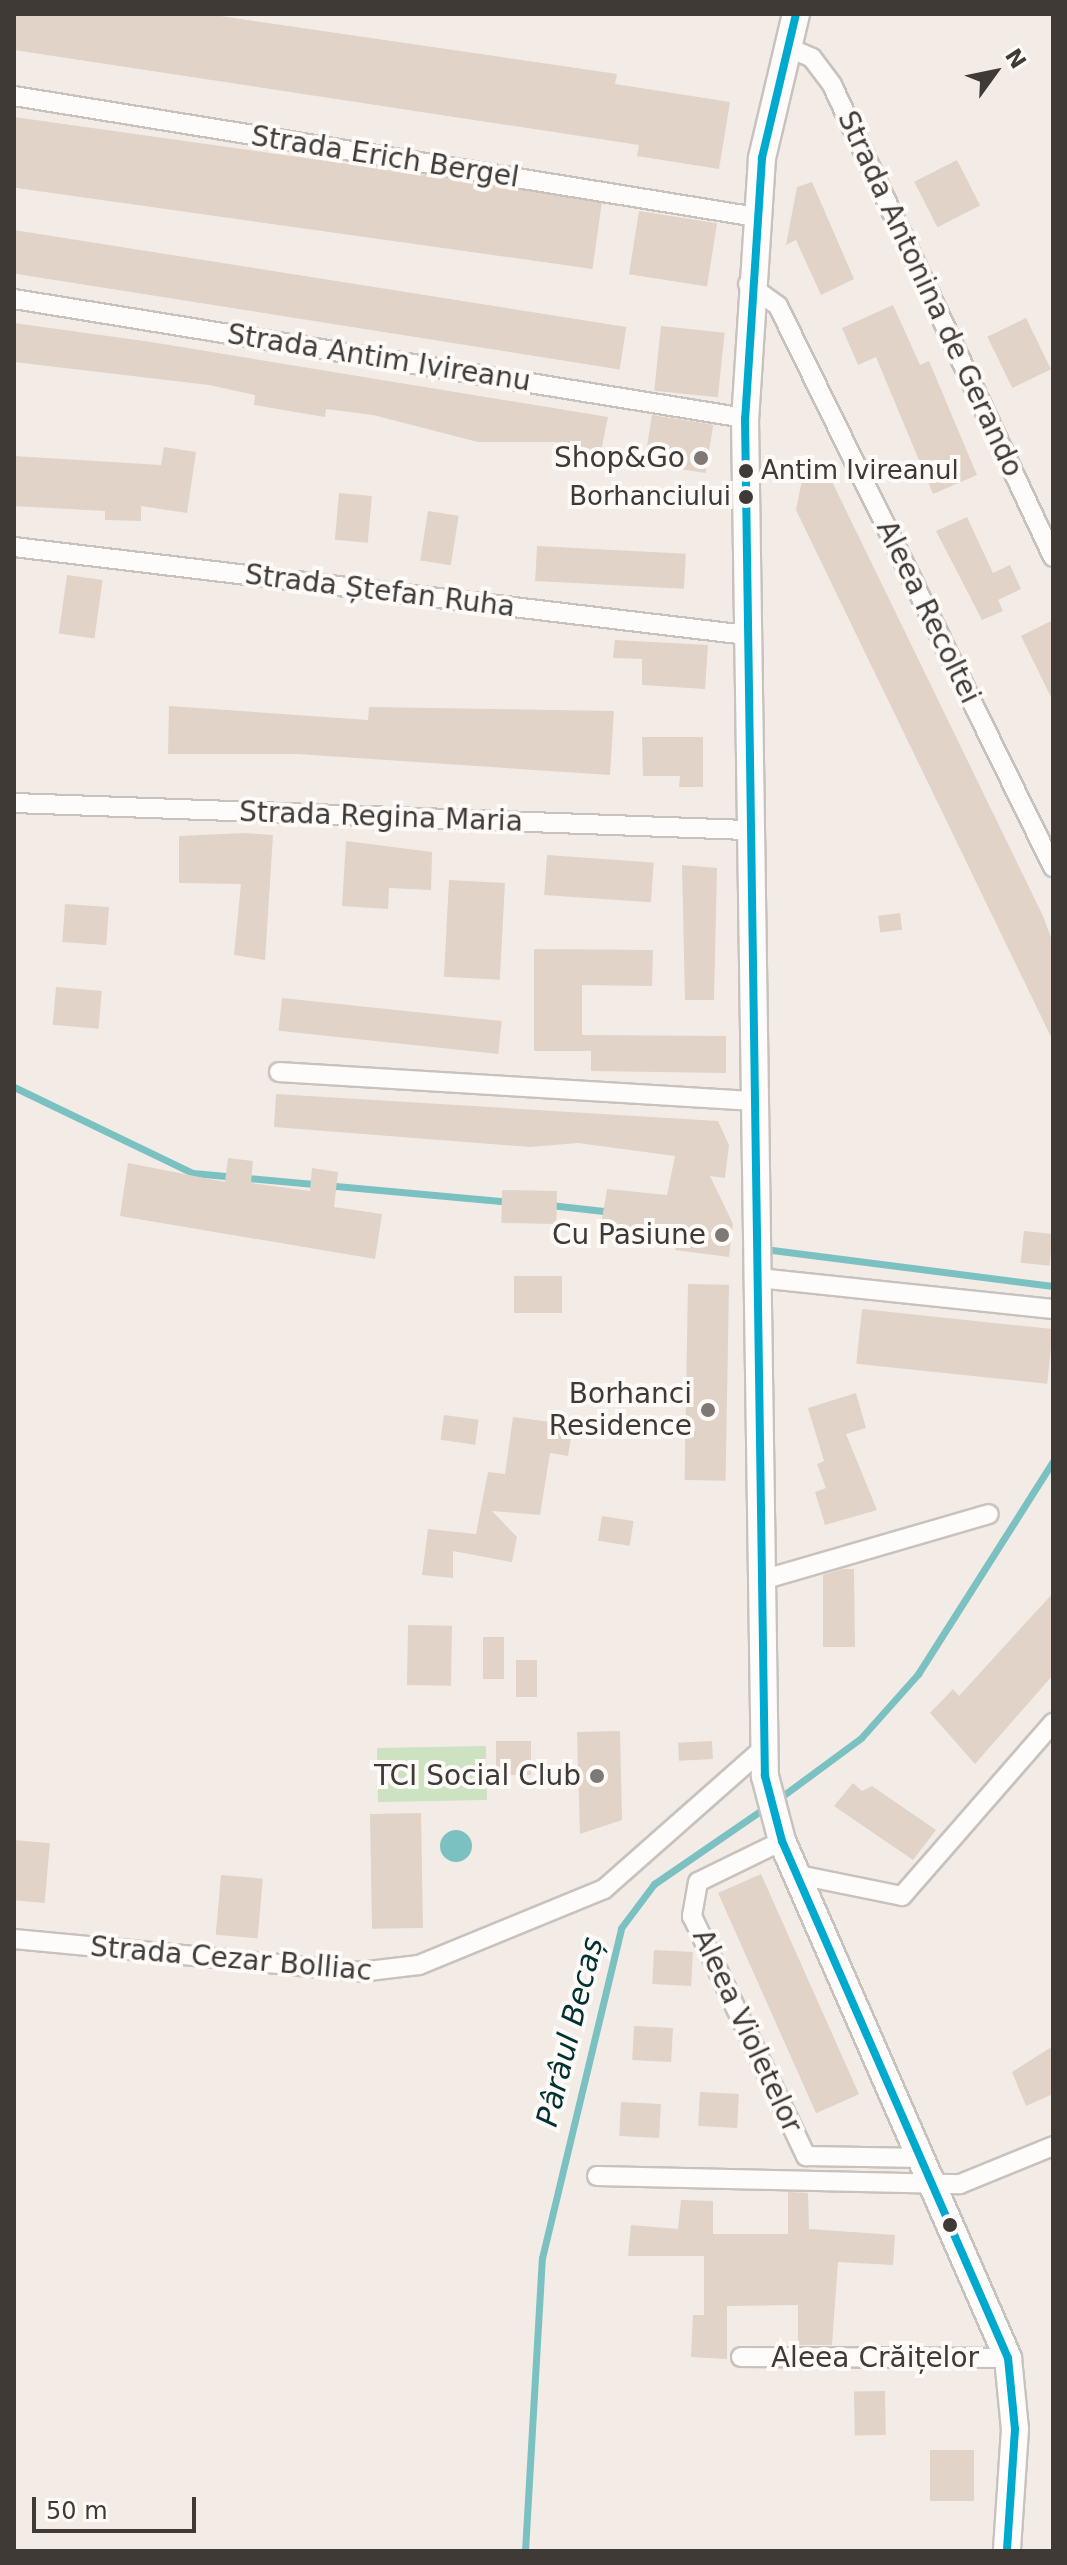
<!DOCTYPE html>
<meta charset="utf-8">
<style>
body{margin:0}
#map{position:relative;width:1067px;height:2565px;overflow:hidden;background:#f3ece6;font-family:"DejaVu Sans",sans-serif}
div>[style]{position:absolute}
.green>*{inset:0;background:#cce2c1;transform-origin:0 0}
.water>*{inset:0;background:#7cc1c2}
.round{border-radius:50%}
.stream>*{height:7px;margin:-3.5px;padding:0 3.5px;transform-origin:3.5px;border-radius:3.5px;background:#7cc1c2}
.building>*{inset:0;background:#e1d3c7;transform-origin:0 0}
.roads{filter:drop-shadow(2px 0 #c8c2be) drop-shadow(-2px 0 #c8c2be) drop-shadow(0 2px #c8c2be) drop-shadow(0 -2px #c8c2be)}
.street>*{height:18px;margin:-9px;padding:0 9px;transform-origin:9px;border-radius:9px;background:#fdfcfb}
.secondary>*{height:26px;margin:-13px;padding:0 13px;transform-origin:13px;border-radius:13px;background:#fdfcfb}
.bus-1>*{height:8px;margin:-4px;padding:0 4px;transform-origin:4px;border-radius:4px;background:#00a9ce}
.dots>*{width:22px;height:22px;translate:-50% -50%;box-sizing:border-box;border:4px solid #fdfaf8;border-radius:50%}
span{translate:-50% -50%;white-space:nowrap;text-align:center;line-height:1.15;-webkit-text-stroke:8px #fdfaf8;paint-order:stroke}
.bus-label{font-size:26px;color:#403a36}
.left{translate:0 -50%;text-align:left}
.right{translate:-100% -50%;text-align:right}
.street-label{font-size:28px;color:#403a36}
.poi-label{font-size:28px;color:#403a36}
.water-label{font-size:30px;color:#003133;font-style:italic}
.frame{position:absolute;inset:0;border:16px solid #403a36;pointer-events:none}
.north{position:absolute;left:955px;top:32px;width:80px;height:80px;-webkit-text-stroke:6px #fdfaf8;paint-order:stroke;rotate:57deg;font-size:22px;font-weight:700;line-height:32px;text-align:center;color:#403a36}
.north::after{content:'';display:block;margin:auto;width:28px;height:36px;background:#403a36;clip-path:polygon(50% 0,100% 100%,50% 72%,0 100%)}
.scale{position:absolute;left:32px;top:2497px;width:164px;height:36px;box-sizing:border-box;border:4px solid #403a36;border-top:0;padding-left:10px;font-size:24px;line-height:28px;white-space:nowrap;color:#403a36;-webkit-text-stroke:6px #fdfaf8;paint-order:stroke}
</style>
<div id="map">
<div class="green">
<div style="left:486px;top:1746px;width:54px;height:109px;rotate:89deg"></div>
</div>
<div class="water">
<div class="round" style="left:440px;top:1830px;width:32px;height:32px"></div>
</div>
<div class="stream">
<div style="left:14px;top:1087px;width:199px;rotate:25.7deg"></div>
<div style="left:193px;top:1173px;width:317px;rotate:5.2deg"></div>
<div style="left:550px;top:1205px;width:63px;rotate:6.3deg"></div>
<div style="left:772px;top:1250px;width:283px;rotate:7.3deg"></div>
<div style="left:777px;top:1800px;width:104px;rotate:-36.4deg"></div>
<div style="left:861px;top:1738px;width:86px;rotate:-48.3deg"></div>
<div style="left:918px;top:1674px;width:252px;rotate:-57.6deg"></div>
<div style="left:525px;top:2551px;width:293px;rotate:-86.7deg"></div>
<div style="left:542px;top:2258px;width:339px;rotate:-76.5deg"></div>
<div style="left:621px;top:1928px;width:55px;rotate:-53.1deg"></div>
<div style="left:654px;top:1884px;width:136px;rotate:-34.5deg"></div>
</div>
<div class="building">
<div style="clip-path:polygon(14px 14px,207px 14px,617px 74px,615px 84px,730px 102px,719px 169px,637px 156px,639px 145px,14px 50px)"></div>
<div style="left:14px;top:117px;width:594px;height:70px;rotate:8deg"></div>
<div style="left:957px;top:160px;width:51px;height:48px;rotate:63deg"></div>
<div style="clip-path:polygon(812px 182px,854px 279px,821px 295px,796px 240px,786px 245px,797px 187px)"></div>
<div style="left:639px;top:211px;width:79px;height:64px;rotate:9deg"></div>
<div style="left:14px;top:230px;width:620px;height:43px;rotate:9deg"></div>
<div style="clip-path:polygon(893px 305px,920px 365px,929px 361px,977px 475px,933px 494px,876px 357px,858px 365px,842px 328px)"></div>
<div style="left:1026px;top:318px;width:57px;height:43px;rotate:64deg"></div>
<div style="clip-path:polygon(14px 323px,151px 342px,608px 417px,601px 451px,555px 442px,478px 442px,373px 415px,326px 409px,325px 417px,254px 405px,255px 395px,209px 385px,14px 362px)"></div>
<div style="left:661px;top:326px;width:64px;height:65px;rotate:6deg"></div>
<div style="left:652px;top:415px;width:62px;height:49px;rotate:9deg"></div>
<div style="clip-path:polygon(164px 447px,196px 452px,187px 513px,141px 506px,141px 521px,105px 520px,105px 511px,14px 506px,14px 456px,161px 465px)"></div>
<div style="clip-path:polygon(823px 463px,1043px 916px,1053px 943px,1053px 1041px,796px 510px,803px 475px)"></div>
<div style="left:339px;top:493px;width:33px;height:47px;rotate:5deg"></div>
<div style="left:428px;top:511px;width:31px;height:50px;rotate:9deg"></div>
<div style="clip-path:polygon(967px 517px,993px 573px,1010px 565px,1021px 589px,998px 600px,1003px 611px,982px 620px,936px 531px)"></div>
<div style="left:537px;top:546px;width:149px;height:35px;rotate:3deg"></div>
<div style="left:67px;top:575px;width:36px;height:59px;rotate:8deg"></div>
<div style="clip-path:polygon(1053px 620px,1053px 701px,1021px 636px)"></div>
<div style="clip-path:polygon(615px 640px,708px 645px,705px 689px,642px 685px,642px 659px,613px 658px)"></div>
<div style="clip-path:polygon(169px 706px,368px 720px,369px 707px,614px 711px,610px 775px,297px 754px,168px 754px)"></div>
<div style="clip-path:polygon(642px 737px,703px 737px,703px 787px,679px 787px,680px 776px,643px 776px)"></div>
<div style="clip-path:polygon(245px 833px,273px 835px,265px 960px,234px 955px,241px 884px,179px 883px,179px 836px)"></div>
<div style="clip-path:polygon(346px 841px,432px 852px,431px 890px,389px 888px,388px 909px,342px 906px)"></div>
<div style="left:547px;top:855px;width:107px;height:40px;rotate:4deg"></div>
<div style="clip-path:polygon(682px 865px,717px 868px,714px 1000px,685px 1000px)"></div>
<div style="left:449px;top:880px;width:56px;height:97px;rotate:3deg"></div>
<div style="left:65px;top:904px;width:44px;height:38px;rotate:4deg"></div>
<div style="left:900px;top:913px;width:17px;height:22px;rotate:83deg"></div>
<div style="clip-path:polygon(534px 949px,653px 950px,652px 986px,582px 985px,582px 1035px,726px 1036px,726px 1073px,591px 1071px,591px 1051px,534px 1051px)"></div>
<div style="left:56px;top:987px;width:46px;height:38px;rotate:5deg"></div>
<div style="left:282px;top:998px;width:221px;height:33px;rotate:6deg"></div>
<div style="clip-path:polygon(276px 1094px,718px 1121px,729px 1145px,725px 1178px,710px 1176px,733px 1224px,729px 1257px,675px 1250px,679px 1235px,601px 1225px,607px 1189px,667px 1195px,675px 1156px,578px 1143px,530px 1147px,274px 1127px)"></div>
<div style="clip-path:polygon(228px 1158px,253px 1161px,251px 1183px,310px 1191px,312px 1168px,338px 1172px,334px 1207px,382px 1214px,375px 1259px,120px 1216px,128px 1163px,225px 1182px)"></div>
<div style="left:502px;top:1190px;width:55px;height:33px;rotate:1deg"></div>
<div style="left:1024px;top:1231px;width:29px;height:32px;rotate:6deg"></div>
<div style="left:514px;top:1276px;width:48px;height:37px"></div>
<div style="left:688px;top:1284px;width:41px;height:196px;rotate:1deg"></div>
<div style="left:862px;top:1309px;width:192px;height:55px;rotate:6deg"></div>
<div style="clip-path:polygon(856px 1393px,866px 1428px,846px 1434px,877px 1510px,825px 1525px,815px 1492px,826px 1488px,817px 1464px,824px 1461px,808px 1408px)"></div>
<div style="left:444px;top:1415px;width:35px;height:25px;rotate:8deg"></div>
<div style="clip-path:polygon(513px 1417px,573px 1425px,568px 1456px,550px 1453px,540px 1515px,492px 1511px,517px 1537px,512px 1562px,453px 1551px,453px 1578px,422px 1575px,428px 1529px,476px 1534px,488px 1472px,505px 1474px)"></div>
<div style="left:602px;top:1516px;width:32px;height:25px;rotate:9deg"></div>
<div style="clip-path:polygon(843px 1569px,854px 1569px,855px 1647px,823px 1647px,823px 1575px)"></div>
<div style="clip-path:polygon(1053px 1593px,1053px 1675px,975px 1764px,930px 1713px,953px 1689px,959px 1696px)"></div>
<div style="left:408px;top:1625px;width:44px;height:60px;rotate:1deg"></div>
<div style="left:483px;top:1637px;width:21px;height:42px"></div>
<div style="left:537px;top:1660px;width:37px;height:21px;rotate:90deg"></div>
<div style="clip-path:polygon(620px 1731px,622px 1820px,580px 1834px,577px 1732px)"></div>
<div style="left:496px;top:1741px;width:35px;height:34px"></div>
<div style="left:712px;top:1741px;width:18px;height:34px;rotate:87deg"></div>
<div style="clip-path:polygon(853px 1783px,862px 1791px,872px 1786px,936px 1830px,913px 1860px,834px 1806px)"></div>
<div style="left:421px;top:1813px;width:115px;height:51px;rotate:89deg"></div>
<div style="left:14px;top:1840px;width:36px;height:60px;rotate:5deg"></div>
<div style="left:761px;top:1874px;width:241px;height:47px;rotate:66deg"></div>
<div style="left:221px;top:1875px;width:42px;height:60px;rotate:5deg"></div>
<div style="left:654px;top:1950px;width:39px;height:34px;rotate:3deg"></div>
<div style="left:634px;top:2026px;width:39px;height:34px;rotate:3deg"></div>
<div style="clip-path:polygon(1053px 2046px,1053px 2094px,1026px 2106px,1012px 2072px)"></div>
<div style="left:700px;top:2092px;width:39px;height:34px;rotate:3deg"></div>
<div style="left:621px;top:2102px;width:40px;height:34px;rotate:3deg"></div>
<div style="clip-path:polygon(788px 2192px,808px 2193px,809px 2229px,895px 2235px,893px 2265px,838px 2262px,832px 2345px,798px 2345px,798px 2305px,727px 2306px,727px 2359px,691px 2357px,693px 2315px,704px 2315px,704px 2256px,628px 2256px,631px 2225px,678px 2229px,681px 2200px,713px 2201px,713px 2234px,788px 2234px)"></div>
<div style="left:885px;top:2391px;width:44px;height:31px;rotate:89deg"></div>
<div style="left:930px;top:2450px;width:44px;height:51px"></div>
</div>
<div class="roads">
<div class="street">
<div style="left:789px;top:48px;width:25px;rotate:23deg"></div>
<div style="left:812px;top:58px;width:34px;rotate:53deg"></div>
<div style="left:832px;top:85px;width:521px;rotate:64.91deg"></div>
<div style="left:14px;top:96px;width:752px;rotate:9.26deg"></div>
<div style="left:748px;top:284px;width:37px;rotate:36deg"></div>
<div style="left:778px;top:306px;width:625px;rotate:63.89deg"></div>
<div style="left:14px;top:299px;width:741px;rotate:9.25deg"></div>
<div style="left:14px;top:547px;width:738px;rotate:6.85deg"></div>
<div style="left:14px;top:803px;width:734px;rotate:2.11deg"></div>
<div style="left:279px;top:1072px;width:476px;rotate:3.5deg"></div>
<div style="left:758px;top:1278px;width:297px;rotate:6deg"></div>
<div style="left:762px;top:1580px;width:236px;rotate:-16.2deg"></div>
<div style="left:782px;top:1841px;width:93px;rotate:154deg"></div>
<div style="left:698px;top:1882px;width:35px;rotate:100deg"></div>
<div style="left:692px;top:1916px;width:266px;rotate:64.6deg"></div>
<div style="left:806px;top:2156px;width:117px;rotate:1deg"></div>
<div style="left:799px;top:1875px;width:105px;rotate:11.5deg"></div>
<div style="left:902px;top:1896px;width:230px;rotate:-48.9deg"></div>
<div style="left:14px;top:1939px;width:348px;rotate:5.4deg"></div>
<div style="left:360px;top:1972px;width:59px;rotate:-6.8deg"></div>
<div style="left:419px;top:1965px;width:200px;rotate:-22.3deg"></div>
<div style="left:604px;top:1889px;width:212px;rotate:-41.4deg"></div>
<div style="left:597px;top:2176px;width:363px;rotate:1.3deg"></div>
<div style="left:960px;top:2184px;width:100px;rotate:-22.2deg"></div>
<div style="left:741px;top:2357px;width:267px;rotate:0.2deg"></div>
</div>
<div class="secondary">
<div style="left:796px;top:14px;width:148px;rotate:103.3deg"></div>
<div style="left:762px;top:158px;width:261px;rotate:93.7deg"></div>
<div style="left:745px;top:418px;width:1358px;rotate:89.16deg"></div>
<div style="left:765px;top:1776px;width:67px;rotate:75.3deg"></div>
<div style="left:782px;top:1841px;width:564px;rotate:66.39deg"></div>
<div style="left:1008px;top:2358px;width:71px;rotate:84.4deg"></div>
<div style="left:1015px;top:2429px;width:122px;rotate:93.8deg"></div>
</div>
</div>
<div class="bus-1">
<div style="left:796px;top:14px;width:148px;rotate:103.3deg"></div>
<div style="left:762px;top:158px;width:261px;rotate:93.7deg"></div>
<div style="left:745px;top:418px;width:1358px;rotate:89.16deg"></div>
<div style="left:765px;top:1776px;width:67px;rotate:75.3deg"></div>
<div style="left:782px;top:1841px;width:564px;rotate:66.39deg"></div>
<div style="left:1008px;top:2358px;width:71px;rotate:84.4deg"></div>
<div style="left:1015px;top:2429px;width:122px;rotate:93.8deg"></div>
</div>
<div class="dots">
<div style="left:701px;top:458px;background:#7f7874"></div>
<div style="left:746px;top:471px;background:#403a36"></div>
<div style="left:746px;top:497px;background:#403a36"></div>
<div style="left:722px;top:1235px;background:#7f7874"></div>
<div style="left:708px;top:1410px;background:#7f7874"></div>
<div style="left:597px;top:1776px;background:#7f7874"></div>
<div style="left:950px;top:2225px;background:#403a36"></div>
</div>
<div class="bus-label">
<span class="left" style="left:761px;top:471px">Antim Ivireanul</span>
<span class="right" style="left:731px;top:497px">Borhanciului</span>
</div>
<div class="street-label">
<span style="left:385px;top:157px;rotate:9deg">Strada Erich Bergel</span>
<span style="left:930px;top:294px;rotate:65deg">Strada Antonina de Gerando</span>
<span style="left:379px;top:358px;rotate:9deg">Strada Antim Ivireanu</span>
<span style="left:380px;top:591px;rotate:7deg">Strada Ștefan Ruha</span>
<span style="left:928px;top:612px;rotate:64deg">Aleea Recoltei</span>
<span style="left:381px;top:817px;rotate:2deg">Strada Regina Maria</span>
<span style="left:231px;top:1959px;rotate:5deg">Strada Cezar Bolliac</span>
<span style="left:747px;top:2031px;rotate:65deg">Aleea Violetelor</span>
<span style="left:875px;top:2358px">Aleea Crăițelor</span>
</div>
<div class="poi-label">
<span class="right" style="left:685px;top:458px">Shop&amp;Go</span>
<span class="right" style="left:706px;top:1235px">Cu Pasiune</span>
<span class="right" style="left:692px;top:1410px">Borhanci<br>Residence</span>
<span class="right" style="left:581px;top:1776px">TCI Social Club</span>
</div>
<div class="water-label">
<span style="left:570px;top:2032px;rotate:-76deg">Pârâul Becaș</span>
</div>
<div class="frame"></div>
<div class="north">N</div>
<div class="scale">50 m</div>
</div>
